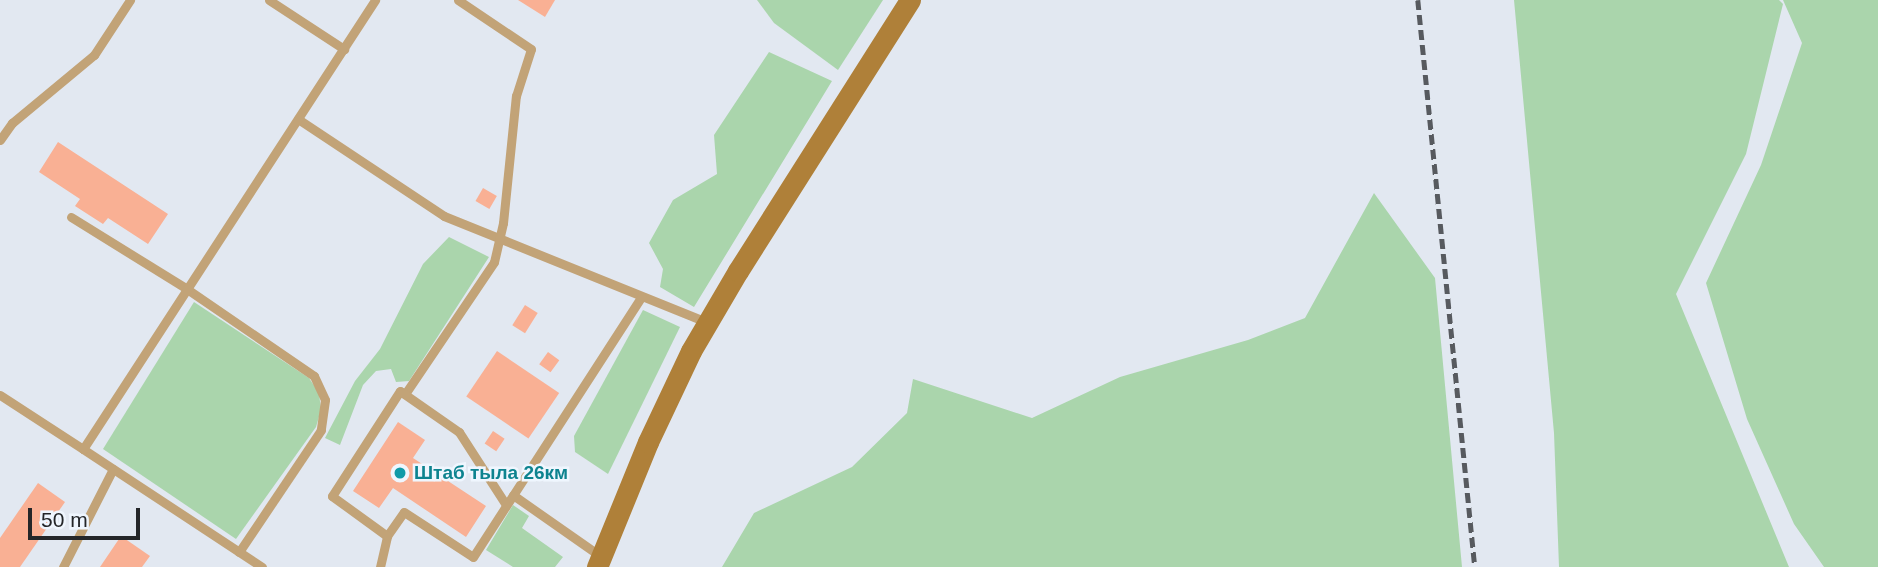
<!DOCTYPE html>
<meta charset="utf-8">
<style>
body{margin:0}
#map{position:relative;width:1878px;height:567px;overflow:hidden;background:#e2e8f1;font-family:Arial,sans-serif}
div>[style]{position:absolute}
.green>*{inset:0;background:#aad5ac}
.building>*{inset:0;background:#f9b094;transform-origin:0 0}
.lane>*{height:9px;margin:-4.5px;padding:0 4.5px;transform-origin:4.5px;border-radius:4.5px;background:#c2a377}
.secondary>*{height:21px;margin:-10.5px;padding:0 10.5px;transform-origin:10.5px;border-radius:10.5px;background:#af8039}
.rail>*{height:4.5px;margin-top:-2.25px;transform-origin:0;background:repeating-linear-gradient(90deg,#575a5f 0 10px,transparent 0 15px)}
.dots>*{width:19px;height:19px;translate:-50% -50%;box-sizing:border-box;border:4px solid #eff6fe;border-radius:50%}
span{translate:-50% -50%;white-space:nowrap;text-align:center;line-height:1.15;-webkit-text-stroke:5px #eff6fe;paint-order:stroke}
.culture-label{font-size:19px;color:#0d838f;font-weight:700}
.left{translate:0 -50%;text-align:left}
.scale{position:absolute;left:28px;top:508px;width:112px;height:32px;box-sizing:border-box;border:4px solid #242629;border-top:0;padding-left:9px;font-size:21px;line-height:24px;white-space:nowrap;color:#242629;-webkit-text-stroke:5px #eff6fe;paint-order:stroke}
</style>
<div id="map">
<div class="green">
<div style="clip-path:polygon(757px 0,883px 0,838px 70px,774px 23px)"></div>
<div style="clip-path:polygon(1514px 0,1779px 0,1783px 4px,1746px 154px,1676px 294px,1789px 567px,1559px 567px,1554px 433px)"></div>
<div style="clip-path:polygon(1783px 0,1878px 0,1878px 567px,1824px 567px,1794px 524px,1747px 419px,1706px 283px,1761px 165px,1802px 43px)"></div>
<div style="clip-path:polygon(769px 52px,832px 81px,694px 307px,660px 287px,663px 269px,649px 243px,673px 200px,717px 174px,714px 135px)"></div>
<div style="clip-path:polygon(1374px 193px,1435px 278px,1462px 567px,722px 567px,754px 513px,852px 467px,907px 413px,913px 379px,1032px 418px,1120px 377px,1248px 340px,1305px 318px)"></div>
<div style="clip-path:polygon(449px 237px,489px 257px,409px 381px,396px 382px,391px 369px,376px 371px,363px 385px,340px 445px,325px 438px,355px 381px,380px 349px,423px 264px)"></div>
<div style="clip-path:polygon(194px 302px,309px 378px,319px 393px,321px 410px,316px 427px,236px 539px,103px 449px)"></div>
<div style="clip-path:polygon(643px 310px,680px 327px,608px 474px,575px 452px,574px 436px)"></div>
<div style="clip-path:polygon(513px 505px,529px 516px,522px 528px,563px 557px,555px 567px,513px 567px,486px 550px)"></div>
</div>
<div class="building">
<div style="clip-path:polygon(518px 0,555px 0,545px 17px)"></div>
<div style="clip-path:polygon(58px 142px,168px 214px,148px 244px,108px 218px,103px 224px,75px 206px,80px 199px,39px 172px)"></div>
<div style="left:483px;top:188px;width:16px;height:15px;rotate:30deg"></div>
<div style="left:525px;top:305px;width:15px;height:24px;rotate:32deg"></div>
<div style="left:497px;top:351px;width:75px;height:55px;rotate:34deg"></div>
<div style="left:548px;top:352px;width:14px;height:15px;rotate:36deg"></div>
<div style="clip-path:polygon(398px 422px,425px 440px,413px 458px,486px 506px,466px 537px,393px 488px,379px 508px,353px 491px)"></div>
<div style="left:493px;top:431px;width:14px;height:15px;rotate:34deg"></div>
<div style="clip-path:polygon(38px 483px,65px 502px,20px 567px,0 567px,0 538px)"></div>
<div style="clip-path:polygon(121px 536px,150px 556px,142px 567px,100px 567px)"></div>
</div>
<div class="lane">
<div style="left:269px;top:0;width:90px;rotate:33.2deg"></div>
<div style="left:298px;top:119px;width:175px;rotate:33.6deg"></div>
<div style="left:444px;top:216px;width:283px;rotate:22deg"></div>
<div style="left:0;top:140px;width:21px;rotate:-55deg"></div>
<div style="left:12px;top:123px;width:107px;rotate:-39.7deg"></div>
<div style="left:94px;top:55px;width:66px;rotate:-56.8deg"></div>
<div style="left:71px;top:217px;width:137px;rotate:31.8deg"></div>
<div style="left:187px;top:289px;width:154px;rotate:34.4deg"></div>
<div style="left:314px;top:376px;width:26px;rotate:65deg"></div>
<div style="left:325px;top:400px;width:30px;rotate:98deg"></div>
<div style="left:321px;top:430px;width:147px;rotate:123.9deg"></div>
<div style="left:405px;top:394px;width:159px;rotate:-56deg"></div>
<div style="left:494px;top:262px;width:40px;rotate:-77deg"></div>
<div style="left:503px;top:223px;width:128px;rotate:-84.2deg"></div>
<div style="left:516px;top:96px;width:49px;rotate:-72.3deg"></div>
<div style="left:531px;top:49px;width:88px;rotate:-146.1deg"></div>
<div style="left:0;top:395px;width:99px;rotate:33deg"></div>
<div style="left:513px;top:495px;width:106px;rotate:35deg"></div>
<div style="left:387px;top:536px;width:29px;rotate:-55deg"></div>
<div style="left:404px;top:512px;width:82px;rotate:33.1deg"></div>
<div style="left:473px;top:557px;width:310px;rotate:-57.1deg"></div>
<div style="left:63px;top:567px;width:110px;rotate:-63deg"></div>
<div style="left:262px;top:567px;width:214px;rotate:-146.6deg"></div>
<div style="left:83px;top:449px;width:536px;rotate:-56.96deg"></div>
<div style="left:380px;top:567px;width:32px;rotate:-77deg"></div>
<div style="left:387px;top:536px;width:68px;rotate:-144deg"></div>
<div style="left:332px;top:496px;width:125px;rotate:-57.1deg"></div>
<div style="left:400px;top:391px;width:72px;rotate:34.8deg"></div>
<div style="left:459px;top:432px;width:87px;rotate:57.2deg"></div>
</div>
<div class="secondary">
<div style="left:597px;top:567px;width:135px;rotate:-67.8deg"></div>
<div style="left:648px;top:442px;width:101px;rotate:-64.7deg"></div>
<div style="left:691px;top:351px;width:93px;rotate:-59.6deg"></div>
<div style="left:738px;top:271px;width:321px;rotate:-57.6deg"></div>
</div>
<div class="rail">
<div style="left:1418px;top:0;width:570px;rotate:84.26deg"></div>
</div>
<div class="dots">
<div style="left:400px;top:473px;background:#0f9aa8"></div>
</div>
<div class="culture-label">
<span class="left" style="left:414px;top:473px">Штаб тыла 26км</span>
</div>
<div class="scale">50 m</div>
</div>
